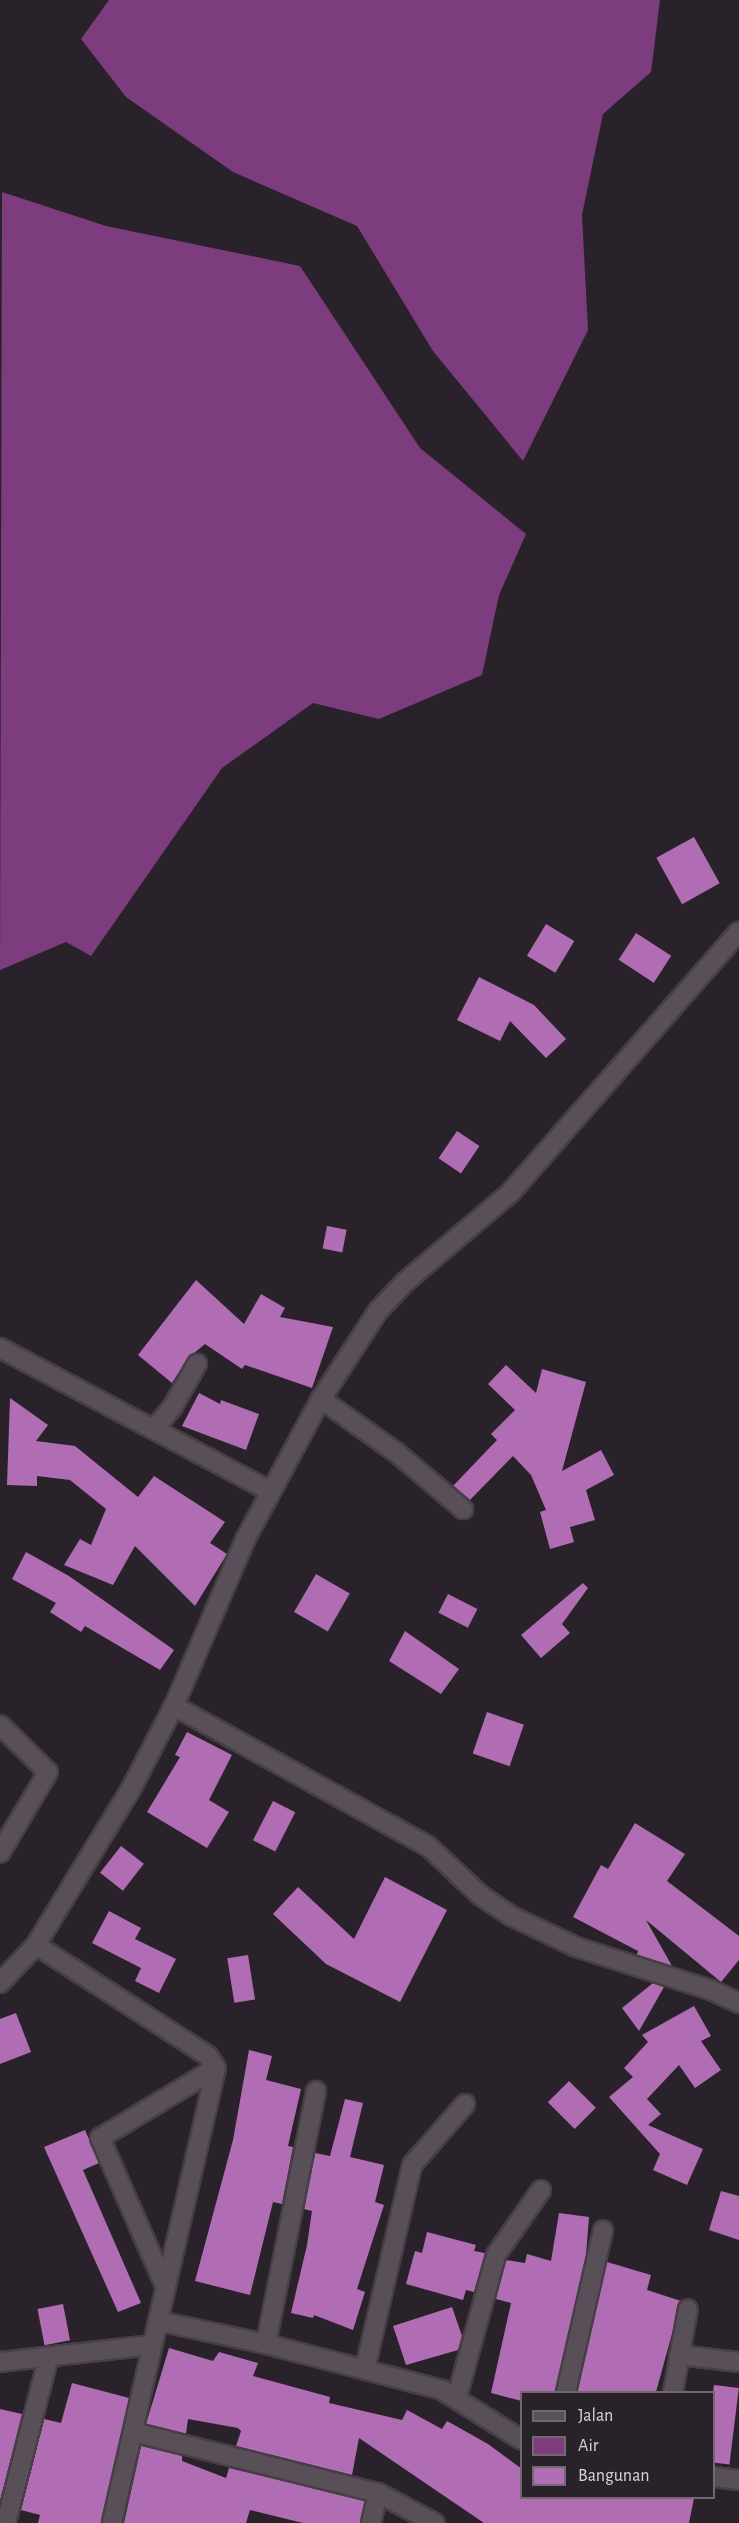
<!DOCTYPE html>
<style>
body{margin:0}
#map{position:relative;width:739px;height:2523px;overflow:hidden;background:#2a222a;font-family:"Alegreya Sans",sans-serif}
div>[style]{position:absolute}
.water>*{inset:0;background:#7c3c7e}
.building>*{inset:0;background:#b16db3;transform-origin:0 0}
.roads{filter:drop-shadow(2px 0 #463f46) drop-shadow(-2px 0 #463f46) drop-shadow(0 2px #463f46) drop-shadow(0 -2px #463f46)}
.minor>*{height:18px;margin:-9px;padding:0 9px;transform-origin:9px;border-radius:9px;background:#594f59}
span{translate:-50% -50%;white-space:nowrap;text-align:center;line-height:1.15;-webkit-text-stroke:6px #2a222a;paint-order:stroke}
.legend{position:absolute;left:520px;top:2391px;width:195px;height:108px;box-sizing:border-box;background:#2a222a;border:2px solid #706970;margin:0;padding:8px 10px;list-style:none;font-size:18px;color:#d8d3d8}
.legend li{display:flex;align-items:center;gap:12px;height:30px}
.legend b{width:30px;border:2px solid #706970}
</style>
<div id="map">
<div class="water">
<div style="clip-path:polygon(109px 0,660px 0,651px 72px,603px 114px,582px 215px,588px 330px,523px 461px,433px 351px,357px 226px,233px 172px,126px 97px,81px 39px)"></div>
<div style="clip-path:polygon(2px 192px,106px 226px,300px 266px,420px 448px,526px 534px,499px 595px,482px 675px,379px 719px,313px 703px,222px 768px,91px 956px,66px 942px,0 970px)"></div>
</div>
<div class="building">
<div style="left:694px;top:837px;width:53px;height:43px;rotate:61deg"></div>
<div style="left:546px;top:924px;width:33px;height:37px;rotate:31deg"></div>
<div style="left:636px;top:933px;width:42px;height:32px;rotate:33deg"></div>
<div style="clip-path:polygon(479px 977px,534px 1005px,566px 1039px,546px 1058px,510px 1021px,500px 1041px,457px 1020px)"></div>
<div style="left:457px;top:1131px;width:27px;height:33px;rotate:34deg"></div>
<div style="left:327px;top:1226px;width:20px;height:23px;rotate:11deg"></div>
<div style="clip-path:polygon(196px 1280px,244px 1324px,261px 1294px,285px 1308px,280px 1317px,333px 1327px,312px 1388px,245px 1365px,242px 1369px,205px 1344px,188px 1358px,172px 1383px,138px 1355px)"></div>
<div style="clip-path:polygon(506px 1365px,536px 1393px,542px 1369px,586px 1382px,562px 1471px,601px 1450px,614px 1475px,586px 1490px,595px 1520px,570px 1527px,574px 1542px,550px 1549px,540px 1512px,546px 1510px,531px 1475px,513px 1456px,470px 1500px,453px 1486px,497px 1440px,491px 1434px,515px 1410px,488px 1384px)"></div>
<div style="clip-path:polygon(199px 1393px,220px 1404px,221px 1400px,259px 1414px,246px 1450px,182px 1426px)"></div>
<div style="clip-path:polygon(10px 1398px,48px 1425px,36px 1441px,75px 1446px,138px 1497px,154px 1476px,225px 1522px,210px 1543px,227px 1554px,195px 1606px,135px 1546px,113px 1585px,64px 1565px,80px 1539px,91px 1545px,106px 1509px,70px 1480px,37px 1476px,37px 1486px,7px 1485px)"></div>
<div style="clip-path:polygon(26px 1552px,69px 1576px,174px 1650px,160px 1670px,85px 1626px,81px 1632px,50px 1612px,56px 1603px,12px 1579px)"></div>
<div style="left:316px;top:1574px;width:39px;height:44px;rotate:30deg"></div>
<div style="clip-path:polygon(583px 1583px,588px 1588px,562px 1624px,570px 1633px,541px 1658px,521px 1635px)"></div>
<div style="left:448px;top:1594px;width:33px;height:21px;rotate:27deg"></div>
<div style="clip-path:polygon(405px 1631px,459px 1669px,441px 1694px,389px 1661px)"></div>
<div style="left:487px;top:1712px;width:39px;height:44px;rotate:19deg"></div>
<div style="clip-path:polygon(187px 1732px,232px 1755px,209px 1800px,229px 1812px,207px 1848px,147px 1812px,180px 1757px,175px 1755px)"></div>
<div style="left:273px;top:1801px;width:25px;height:44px;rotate:27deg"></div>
<div style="clip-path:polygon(635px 1823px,685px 1854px,667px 1881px,739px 1936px,739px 1960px,721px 1982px,646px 1920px,672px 1966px,637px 1955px,638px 1951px,573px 1917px,601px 1865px,608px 1869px)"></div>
<div style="left:121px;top:1846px;width:29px;height:34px;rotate:38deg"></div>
<div style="clip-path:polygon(385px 1877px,447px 1910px,400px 2002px,326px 1964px,273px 1914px,298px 1887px,354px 1939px)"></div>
<div style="clip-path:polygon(109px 1911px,141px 1928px,135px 1939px,176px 1959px,159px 1993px,135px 1981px,141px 1968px,92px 1943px)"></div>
<div style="left:248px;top:1955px;width:45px;height:21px;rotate:81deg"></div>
<div style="clip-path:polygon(653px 1983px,664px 1987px,639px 2031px,622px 2008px)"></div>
<div style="clip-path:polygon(694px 2006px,711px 2036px,701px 2041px,721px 2070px,695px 2088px,679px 2065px,647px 2099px,661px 2114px,648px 2125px,703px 2149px,687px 2185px,653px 2170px,660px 2154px,609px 2097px,633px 2077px,624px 2068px,648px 2042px,642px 2035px)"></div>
<div style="clip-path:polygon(16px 2013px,31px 2052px,0 2064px,0 2019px)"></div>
<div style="clip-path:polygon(249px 2050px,272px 2056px,266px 2080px,301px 2089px,288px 2146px,293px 2147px,282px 2204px,273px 2202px,250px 2295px,195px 2281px,233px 2140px)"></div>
<div style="left:569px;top:2081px;width:38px;height:30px;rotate:45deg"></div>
<div style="clip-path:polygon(345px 2099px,363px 2103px,350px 2157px,384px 2165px,375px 2202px,384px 2205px,357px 2289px,365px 2292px,353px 2330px,314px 2315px,313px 2318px,291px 2313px,307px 2245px,312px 2211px,304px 2209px,315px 2153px,330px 2156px)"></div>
<div style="clip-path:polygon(85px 2130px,99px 2163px,83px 2170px,141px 2303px,118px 2312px,44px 2147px)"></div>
<div style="clip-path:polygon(721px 2191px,739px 2196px,739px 2240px,709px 2230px)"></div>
<div style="clip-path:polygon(559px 2213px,589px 2217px,586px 2255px,555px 2392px,522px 2392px,522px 2401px,491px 2393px,511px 2303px,496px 2299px,506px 2260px,525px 2263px,527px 2254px,551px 2261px)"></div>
<div style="clip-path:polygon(427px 2232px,476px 2245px,474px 2251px,485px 2253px,474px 2292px,466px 2290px,463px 2300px,406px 2284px,415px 2251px,422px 2253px)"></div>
<div style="clip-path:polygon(607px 2262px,651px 2275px,647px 2290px,681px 2301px,656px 2392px,577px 2392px)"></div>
<div style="left:63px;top:2304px;width:37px;height:26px;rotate:79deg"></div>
<div style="clip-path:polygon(452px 2307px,462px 2336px,458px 2350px,406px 2365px,393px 2326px)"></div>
<div style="clip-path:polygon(169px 2348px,213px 2361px,219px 2352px,258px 2363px,253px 2376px,330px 2397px,329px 2403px,402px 2420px,407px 2410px,442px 2429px,447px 2421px,488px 2444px,522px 2469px,522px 2498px,694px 2498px,689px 2523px,484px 2523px,359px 2438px,352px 2475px,236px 2446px,241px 2431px,238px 2428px,188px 2419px,186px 2434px,146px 2424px)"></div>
<div style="clip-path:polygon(72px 2383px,129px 2398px,101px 2523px,38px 2523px,40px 2515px,21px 2510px,44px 2419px,61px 2423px)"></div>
<div style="left:714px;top:2385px;width:25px;height:77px;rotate:7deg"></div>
<div style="clip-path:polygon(0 2409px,22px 2414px,0 2501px)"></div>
<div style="clip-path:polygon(141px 2446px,182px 2456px,182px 2461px,226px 2478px,229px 2468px,365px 2501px,360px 2523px,303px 2523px,250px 2510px,246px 2523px,124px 2523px)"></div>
</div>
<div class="roads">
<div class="minor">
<div style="left:0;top:1348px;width:306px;rotate:27.9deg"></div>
<div style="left:321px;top:1399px;width:93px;rotate:35.4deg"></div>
<div style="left:397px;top:1453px;width:87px;rotate:40.3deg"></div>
<div style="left:155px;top:1428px;width:26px;rotate:-50deg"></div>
<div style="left:172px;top:1408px;width:51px;rotate:-60.4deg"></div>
<div style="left:174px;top:1706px;width:290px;rotate:28.9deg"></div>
<div style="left:428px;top:1846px;width:71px;rotate:43.3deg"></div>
<div style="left:480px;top:1895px;width:37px;rotate:34deg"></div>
<div style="left:511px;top:1916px;width:72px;rotate:25.5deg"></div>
<div style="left:576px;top:1947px;width:142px;rotate:17.7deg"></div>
<div style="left:711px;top:1990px;width:31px;rotate:25deg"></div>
<div style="left:0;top:1725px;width:67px;rotate:44.4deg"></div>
<div style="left:48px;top:1772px;width:94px;rotate:120.7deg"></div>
<div style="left:36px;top:1945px;width:205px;rotate:32.8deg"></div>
<div style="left:208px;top:2056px;width:14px;rotate:56deg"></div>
<div style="left:216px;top:2068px;width:467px;rotate:102.9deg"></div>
<div style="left:0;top:1983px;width:52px;rotate:-46.5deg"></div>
<div style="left:36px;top:1945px;width:185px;rotate:-58.7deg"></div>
<div style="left:132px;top:1787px;width:91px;rotate:-62.6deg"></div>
<div style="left:174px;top:1706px;width:183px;rotate:-66.8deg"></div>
<div style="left:246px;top:1538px;width:158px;rotate:-61.7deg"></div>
<div style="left:321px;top:1399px;width:105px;rotate:-57.1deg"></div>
<div style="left:378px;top:1311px;width:40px;rotate:-47deg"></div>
<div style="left:405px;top:1282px;width:139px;rotate:-40.3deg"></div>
<div style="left:511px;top:1192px;width:346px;rotate:-48.8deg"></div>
<div style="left:166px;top:2288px;width:164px;rotate:-113.7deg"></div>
<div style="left:100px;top:2138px;width:135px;rotate:-31.1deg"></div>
<div style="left:158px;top:2321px;width:110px;rotate:12deg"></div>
<div style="left:266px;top:2344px;width:182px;rotate:14.6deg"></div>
<div style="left:442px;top:2390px;width:94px;rotate:32deg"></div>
<div style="left:266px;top:2344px;width:258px;rotate:-78.8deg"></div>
<div style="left:679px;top:2355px;width:60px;rotate:6.7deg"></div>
<div style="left:0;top:2362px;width:153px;rotate:-6.4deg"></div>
<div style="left:365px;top:2369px;width:209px;rotate:-77deg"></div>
<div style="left:412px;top:2165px;width:81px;rotate:-49deg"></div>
<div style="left:566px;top:2392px;width:166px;rotate:-77.1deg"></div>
<div style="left:673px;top:2392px;width:84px;rotate:-79.8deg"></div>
<div style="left:457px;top:2397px;width:147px;rotate:-74.6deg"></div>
<div style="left:496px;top:2255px;width:79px;rotate:-55.3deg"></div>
<div style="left:133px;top:2432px;width:252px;rotate:14deg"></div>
<div style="left:378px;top:2493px;width:64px;rotate:27.8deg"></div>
<div style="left:714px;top:2477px;width:25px;rotate:7deg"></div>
<div style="left:6px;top:2523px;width:172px;rotate:-75.6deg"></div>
<div style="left:371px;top:2523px;width:31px;rotate:-77deg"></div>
</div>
</div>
<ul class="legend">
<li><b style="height:8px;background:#594f59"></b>Jalan</li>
<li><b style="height:16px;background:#7c3c7e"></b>Air</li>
<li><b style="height:16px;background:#b16db3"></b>Bangunan</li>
</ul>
</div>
